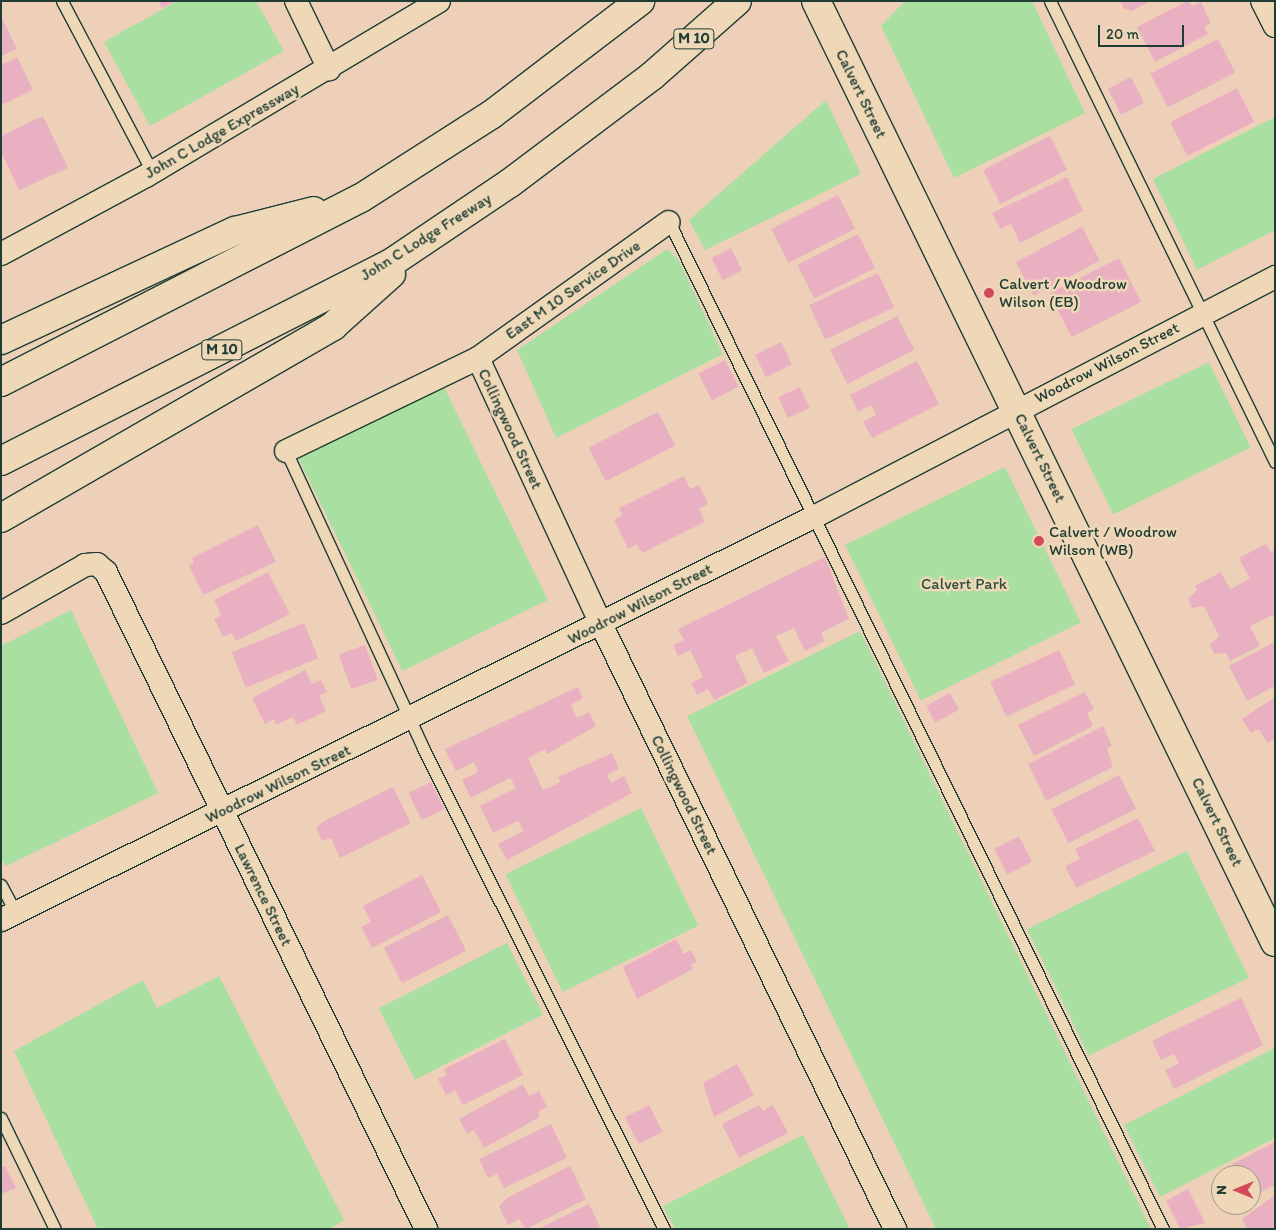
<!DOCTYPE html>
<style>
body{margin:0}
#map{position:relative;width:1276px;height:1230px;overflow:hidden;background:#eed0b9;font-family:Itim,sans-serif}
div>[style]{position:absolute}
.green>*{inset:0;background:#a9dfa1;transform-origin:0 0}
.building>*{inset:0;background:#e9b0c1;transform-origin:0 0}
.roads{filter:drop-shadow(1px 0 #1f3d34) drop-shadow(-1px 0 #1f3d34) drop-shadow(0 1px #1f3d34) drop-shadow(0 -1px #1f3d34)}
.service>*{height:11px;margin:-5.5px;padding:0 5.5px;transform-origin:5.5px;border-radius:5.5px;background:#efd8b7}
.minor>*{height:22px;margin:-11px;padding:0 11px;transform-origin:11px;border-radius:11px;background:#efd8b7}
.tertiary>*{height:28px;margin:-14px;padding:0 14px;transform-origin:14px;border-radius:14px;background:#efd8b7}
.motorway>*{height:28px;margin:-14px;padding:0 14px;transform-origin:14px;border-radius:14px;background:#efd8b7}
.dots>*{width:14px;height:14px;translate:-50% -50%;box-sizing:border-box;border:2px solid #efd8b7;border-radius:50%}
span{translate:-50% -50%;white-space:nowrap;text-align:center;line-height:1.15;-webkit-text-stroke:5px #efd8b7;paint-order:stroke}
.shield-label span{padding:1px 4px;background:#efd8b7;border:1px solid;border-radius:4px;-webkit-text-stroke-width:0}
.shield-label{font-size:15px;color:#1f3d34;font-weight:700}
.street-label{font-size:16px;color:#1f3d34}
.poi-label{font-size:16px;color:#1f3d34}
.left{translate:0 -50%;text-align:left}
.park-label{font-size:16px;color:#2d4d3f}
.frame{position:absolute;inset:0;border:2px solid #1f3d34;pointer-events:none}
.north{position:absolute;left:1211px;top:1165px;width:50px;height:50px;box-sizing:border-box;background:#efd8b7;border:1px solid #9c9a83;border-radius:50%;rotate:270deg;font-size:14px;font-weight:700;line-height:20px;text-align:center;color:#1f3d34}
.north::after{content:'';display:block;margin:auto;width:18px;height:22px;background:#d1495b;clip-path:polygon(50% 0,100% 100%,50% 72%,0 100%)}
.scale{position:absolute;left:1098px;top:25px;width:86px;height:22px;box-sizing:border-box;border:2px solid #1f3d34;border-top:0;padding-left:6px;font-size:15px;line-height:18px;white-space:nowrap;color:#1f3d34;-webkit-text-stroke:4px #efd8b7;paint-order:stroke}
</style>
<div id="map">
<div class="green">
<div style="clip-path:polygon(177px 1px,256px 1px,284px 51px,150px 126px,104px 42px)"></div>
<div style="clip-path:polygon(905px 1px,1032px 1px,1085px 113px,954px 178px,881px 26px)"></div>
<div style="clip-path:polygon(826px 100px,861px 174px,705px 250px,689px 220px)"></div>
<div style="clip-path:polygon(1275px 117px,1275px 230px,1197px 270px,1153px 179px)"></div>
<div style="clip-path:polygon(667px 249px,678px 259px,723px 354px,556px 438px,517px 350px)"></div>
<div style="left:1209px;top:362px;width:95px;height:153px;rotate:64deg"></div>
<div style="left:444px;top:387px;width:237px;height:162px;rotate:64deg"></div>
<div style="left:1005px;top:467px;width:173px;height:178px;rotate:64deg"></div>
<div style="clip-path:polygon(71px 610px,158px 793px,6px 866px,1px 858px,1px 646px)"></div>
<div style="clip-path:polygon(860px 631px,1151px 1229px,936px 1229px,687px 716px)"></div>
<div style="left:641px;top:808px;width:131px;height:151px;rotate:64deg"></div>
<div style="left:1187px;top:851px;width:141px;height:178px;rotate:64deg"></div>
<div style="left:507px;top:943px;width:80px;height:144px;rotate:63deg"></div>
<div style="clip-path:polygon(219px 976px,344px 1220px,330px 1229px,98px 1229px,14px 1051px,143px 980px,157px 1008px)"></div>
<div style="clip-path:polygon(1275px 1048px,1275px 1138px,1160px 1197px,1124px 1125px)"></div>
<div style="clip-path:polygon(803px 1135px,850px 1229px,675px 1229px,663px 1206px)"></div>
</div>
<div class="building">
<div style="clip-path:polygon(158px 1px,175px 1px,162px 8px)"></div>
<div style="clip-path:polygon(1120px 1px,1150px 1px,1132px 11px,1124px 9px)"></div>
<div style="clip-path:polygon(1187px 1px,1193px 6px,1201px 2px,1211px 23px,1204px 27px,1208px 34px,1155px 62px,1137px 27px)"></div>
<div style="clip-path:polygon(1px 16px,17px 49px,1px 56px)"></div>
<div style="left:1218px;top:39px;width:38px;height:76px;rotate:63deg"></div>
<div style="clip-path:polygon(17px 57px,33px 90px,1px 105px,1px 65px)"></div>
<div style="left:1131px;top:77px;width:29px;height:26px;rotate:63deg"></div>
<div style="left:1237px;top:88px;width:38px;height:75px;rotate:63deg"></div>
<div style="clip-path:polygon(43px 116px,68px 168px,19px 190px,1px 152px,1px 136px)"></div>
<div style="left:1050px;top:136px;width:38px;height:75px;rotate:63deg"></div>
<div style="clip-path:polygon(1067px 177px,1083px 211px,1020px 243px,1011px 224px,1000px 229px,992px 213px)"></div>
<div style="left:838px;top:195px;width:38px;height:75px;rotate:63deg"></div>
<div style="left:1082px;top:227px;width:38px;height:75px;rotate:62deg"></div>
<div style="left:858px;top:234px;width:38px;height:68px;rotate:63deg"></div>
<div style="left:731px;top:248px;width:25px;height:22px;rotate:63deg"></div>
<div style="left:1119px;top:258px;width:49px;height:78px;rotate:63deg"></div>
<div style="left:878px;top:273px;width:38px;height:76px;rotate:65deg"></div>
<div style="left:897px;top:316px;width:38px;height:75px;rotate:63deg"></div>
<div style="left:781px;top:342px;width:25px;height:29px;rotate:64deg"></div>
<div style="left:725px;top:360px;width:30px;height:30px;rotate:63deg"></div>
<div style="clip-path:polygon(917px 361px,939px 404px,872px 438px,863px 422px,876px 415px,871px 405px,858px 412px,850px 395px)"></div>
<div style="left:800px;top:387px;width:23px;height:24px;rotate:65deg"></div>
<div style="left:658px;top:412px;width:38px;height:78px;rotate:63deg"></div>
<div style="clip-path:polygon(684px 476px,690px 489px,699px 485px,708px 504px,699px 509px,705px 522px,642px 553px,637px 544px,628px 549px,614px 520px,622px 515px,619px 508px)"></div>
<div style="clip-path:polygon(258px 525px,276px 562px,203px 595px,189px 566px,194px 563px,192px 558px)"></div>
<div style="clip-path:polygon(1266px 544px,1271px 552px,1275px 550px,1275px 618px,1273px 615px,1250px 626px,1260px 646px,1230px 661px,1226px 653px,1214px 654px,1210px 645px,1219px 636px,1204px 606px,1192px 608px,1188px 599px,1197px 590px,1195px 586px,1221px 572px,1230px 589px,1250px 579px,1239px 558px)"></div>
<div style="clip-path:polygon(825px 557px,849px 619px,821px 633px,825px 641px,805px 651px,794px 628px,776px 636px,789px 661px,764px 673px,752px 648px,735px 656px,748px 683px,714px 700px,708px 689px,697px 695px,691px 683px,703px 677px,690px 650px,678px 656px,673px 645px,684px 640px,678px 629px)"></div>
<div style="clip-path:polygon(268px 572px,290px 614px,236px 641px,232px 633px,223px 637px,214px 619px,221px 615px,214px 600px)"></div>
<div style="left:304px;top:623px;width:38px;height:78px;rotate:68deg"></div>
<div style="clip-path:polygon(1275px 642px,1275px 686px,1247px 701px,1229px 666px)"></div>
<div style="left:365px;top:645px;width:37px;height:28px;rotate:70deg"></div>
<div style="left:1059px;top:650px;width:38px;height:76px;rotate:65deg"></div>
<div style="clip-path:polygon(305px 670px,312px 684px,321px 680px,327px 692px,319px 696px,326px 711px,297px 725px,293px 717px,276px 725px,274px 719px,265px 724px,252px 698px)"></div>
<div style="clip-path:polygon(578px 687px,583px 698px,571px 705px,577px 718px,589px 712px,596px 726px,547px 754px,545px 749px,528px 758px,543px 790px,561px 782px,558px 777px,612px 753px,619px 769px,607px 775px,611px 783px,624px 776px,632px 793px,507px 860px,498px 844px,524px 831px,518px 821px,493px 833px,480px 806px,516px 788px,510px 778px,471px 798px,462px 780px,478px 772px,474px 762px,456px 771px,445px 749px)"></div>
<div style="clip-path:polygon(1085px 692px,1094px 709px,1087px 713px,1093px 726px,1034px 756px,1018px 725px)"></div>
<div style="left:950px;top:693px;width:19px;height:27px;rotate:62deg"></div>
<div style="clip-path:polygon(1275px 697px,1275px 739px,1267px 743px,1259px 729px,1251px 733px,1242px 719px)"></div>
<div style="clip-path:polygon(1103px 726px,1112px 746px,1107px 748px,1113px 767px,1046px 801px,1028px 764px)"></div>
<div style="left:1119px;top:775px;width:38px;height:76px;rotate:63deg"></div>
<div style="left:431px;top:782px;width:30px;height:25px;rotate:64deg"></div>
<div style="clip-path:polygon(393px 787px,411px 823px,340px 858px,331px 838px,322px 841px,316px 828px,324px 821px)"></div>
<div style="clip-path:polygon(1138px 818px,1155px 851px,1076px 888px,1065px 866px,1080px 859px,1075px 849px)"></div>
<div style="left:1019px;top:836px;width:29px;height:28px;rotate:63deg"></div>
<div style="clip-path:polygon(422px 875px,441px 912px,372px 948px,361px 927px,371px 922px,363px 906px)"></div>
<div style="left:448px;top:915px;width:40px;height:72px;rotate:63deg"></div>
<div style="clip-path:polygon(676px 939px,684px 954px,691px 950px,697px 962px,691px 965px,693px 969px,637px 999px,623px 967px)"></div>
<div style="clip-path:polygon(1241px 998px,1263px 1045px,1174px 1089px,1165px 1070px,1179px 1063px,1174px 1054px,1161px 1060px,1152px 1041px)"></div>
<div style="clip-path:polygon(505px 1039px,523px 1075px,463px 1105px,455px 1090px,446px 1095px,438px 1079px,447px 1075px,444px 1069px)"></div>
<div style="clip-path:polygon(737px 1064px,754px 1095px,714px 1117px,703px 1083px)"></div>
<div style="clip-path:polygon(523px 1084px,529px 1096px,539px 1091px,547px 1107px,538px 1112px,540px 1117px,484px 1148px,474px 1130px,467px 1134px,459px 1119px)"></div>
<div style="left:649px;top:1105px;width:30px;height:27px;rotate:63deg"></div>
<div style="clip-path:polygon(759px 1105px,763px 1111px,773px 1105px,788px 1133px,739px 1158px,722px 1124px)"></div>
<div style="clip-path:polygon(551px 1124px,567px 1158px,504px 1188px,497px 1174px,488px 1178px,479px 1159px)"></div>
<div style="clip-path:polygon(1275px 1142px,1275px 1185px,1251px 1197px,1251px 1175px,1237px 1175px,1232px 1164px)"></div>
<div style="clip-path:polygon(5px 1166px,16px 1188px,1px 1194px,1px 1167px)"></div>
<div style="clip-path:polygon(570px 1166px,586px 1199px,526px 1229px,519px 1219px,508px 1225px,499px 1206px,507px 1198px)"></div>
<div style="clip-path:polygon(1188px 1189px,1205px 1223px,1180px 1229px,1166px 1201px)"></div>
<div style="clip-path:polygon(1275px 1195px,1275px 1229px,1247px 1229px,1242px 1219px)"></div>
<div style="clip-path:polygon(589px 1204px,601px 1229px,538px 1229px)"></div>
</div>
<div class="roads">
<div class="service">
<div style="left:62px;top:1px;width:193px;rotate:62.2deg"></div>
<div style="left:1050px;top:1px;width:513px;rotate:63.98deg"></div>
<div style="left:669px;top:222px;width:1122px;rotate:63.87deg"></div>
<div style="left:286px;top:451px;width:327px;rotate:65.2deg"></div>
<div style="left:423px;top:748px;width:538px;rotate:63.39deg"></div>
<div style="left:1px;top:885px;width:32px;rotate:62deg"></div>
<div style="left:1px;top:1118px;width:123px;rotate:64.1deg"></div>
</div>
<div class="minor">
<div style="left:296px;top:1px;width:76px;rotate:64.1deg"></div>
<div style="left:1262px;top:1px;width:28px;rotate:63deg"></div>
<div style="left:1px;top:254px;width:165px;rotate:-28.3deg"></div>
<div style="left:146px;top:176px;width:341px;rotate:-30.8deg"></div>
<div style="left:478px;top:358px;width:293px;rotate:65.2deg"></div>
<div style="left:601px;top:624px;width:673px;rotate:64.08deg"></div>
<div style="left:286px;top:451px;width:213px;rotate:-25.8deg"></div>
<div style="left:478px;top:358px;width:234px;rotate:-35.5deg"></div>
<div style="left:1px;top:613px;width:97px;rotate:-29.7deg"></div>
<div style="left:85px;top:565px;width:12px;rotate:-5deg"></div>
<div style="left:97px;top:564px;width:12px;rotate:42deg"></div>
<div style="left:106px;top:572px;width:731px;rotate:64.03deg"></div>
<div style="left:1px;top:920px;width:907px;rotate:-26.37deg"></div>
<div style="left:814px;top:517px;width:520px;rotate:-27.5deg"></div>
</div>
<div class="tertiary">
<div style="left:816px;top:1px;width:1047px;rotate:64deg"></div>
</div>
<div class="motorway">
<div style="left:1px;top:340px;width:258px;rotate:-25deg"></div>
<div style="left:235px;top:231px;width:81px;rotate:-14.2deg"></div>
<div style="left:1px;top:382px;width:404px;rotate:-27.1deg"></div>
<div style="left:361px;top:198px;width:154px;rotate:-32.6deg"></div>
<div style="left:491px;top:115px;width:188px;rotate:-37.4deg"></div>
<div style="left:1px;top:461px;width:437px;rotate:-26.9deg"></div>
<div style="left:391px;top:263px;width:143px;rotate:-33.9deg"></div>
<div style="left:510px;top:183px;width:178px;rotate:-37deg"></div>
<div style="left:652px;top:76px;width:113px;rotate:-41.4deg"></div>
<div style="left:1px;top:518px;width:384px;rotate:-30deg"></div>
<div style="left:333px;top:326px;width:78px;rotate:-41.9deg"></div>
</div>
</div>
<div class="dots">
<div style="left:989px;top:293px;background:#d1495b"></div>
<div style="left:1039px;top:541px;background:#d1495b"></div>
</div>
<div class="shield-label">
<span style="left:694px;top:39px">M 10</span>
<span style="left:222px;top:350px">M 10</span>
</div>
<div class="street-label">
<span style="left:861px;top:94px;rotate:64deg">Calvert Street</span>
<span style="left:222px;top:131px;rotate:-30deg">John C Lodge Expressway</span>
<span style="left:426px;top:237px;rotate:-32deg">John C Lodge Freeway</span>
<span style="left:573px;top:290px;rotate:-35deg">East M 10 Service Drive</span>
<span style="left:1107px;top:363px;rotate:-27deg">Woodrow Wilson Street</span>
<span style="left:510px;top:429px;rotate:65deg">Collingwood Street</span>
<span style="left:1040px;top:458px;rotate:64deg">Calvert Street</span>
<span style="left:640px;top:604px;rotate:-27deg">Woodrow Wilson Street</span>
<span style="left:278px;top:784px;rotate:-26deg">Woodrow Wilson Street</span>
<span style="left:684px;top:795px;rotate:64deg">Collingwood Street</span>
<span style="left:1217px;top:822px;rotate:64deg">Calvert Street</span>
<span style="left:263px;top:895px;rotate:64deg">Lawrence Street</span>
</div>
<div class="poi-label">
<span class="left" style="left:999px;top:293px">Calvert / Woodrow<br>Wilson (EB)</span>
<span class="left" style="left:1049px;top:541px">Calvert / Woodrow<br>Wilson (WB)</span>
</div>
<div class="park-label">
<span style="left:964px;top:584px">Calvert Park</span>
</div>
<div class="frame"></div>
<div class="north">N</div>
<div class="scale">20 m</div>
</div>
